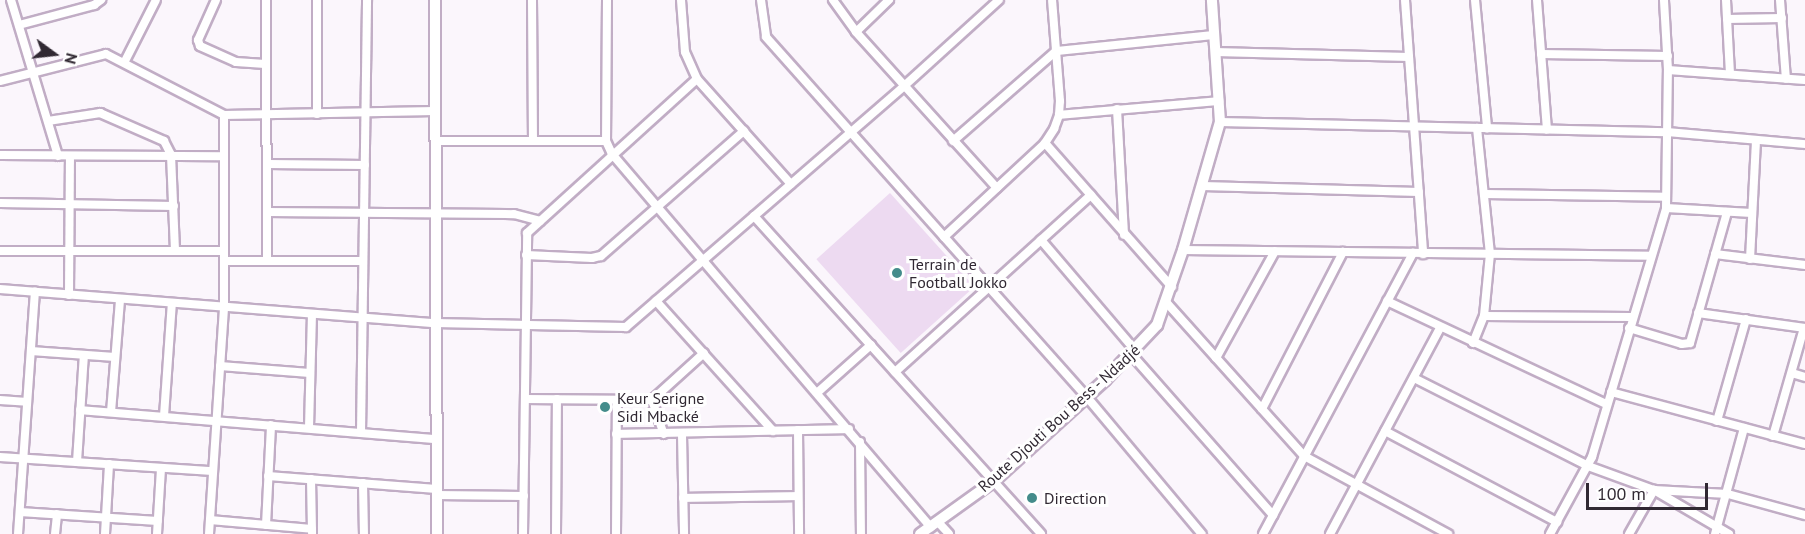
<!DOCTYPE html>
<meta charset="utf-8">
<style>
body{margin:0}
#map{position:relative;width:1805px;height:534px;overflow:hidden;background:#fbf6fc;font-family:"PT Sans",sans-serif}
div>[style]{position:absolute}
.green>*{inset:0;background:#eddaf1;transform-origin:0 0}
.roads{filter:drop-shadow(2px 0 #c1adc5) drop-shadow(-2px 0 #c1adc5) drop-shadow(0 2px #c1adc5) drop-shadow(0 -2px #c1adc5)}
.minor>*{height:8px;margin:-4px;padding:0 4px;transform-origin:4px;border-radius:4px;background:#fff}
.major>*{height:10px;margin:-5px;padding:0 5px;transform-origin:5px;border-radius:5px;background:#fff}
.dots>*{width:16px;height:16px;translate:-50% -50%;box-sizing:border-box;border:3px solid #fff;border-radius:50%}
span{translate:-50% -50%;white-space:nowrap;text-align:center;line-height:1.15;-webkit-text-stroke:6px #fff;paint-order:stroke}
.poi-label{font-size:16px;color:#312933}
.left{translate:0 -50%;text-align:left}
.street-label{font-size:16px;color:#312933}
.north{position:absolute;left:24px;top:24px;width:60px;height:60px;-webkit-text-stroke:4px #fff;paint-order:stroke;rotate:105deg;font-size:16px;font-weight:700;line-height:24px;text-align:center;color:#312933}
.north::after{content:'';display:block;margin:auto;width:21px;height:27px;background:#312933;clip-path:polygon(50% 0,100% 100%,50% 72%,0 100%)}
.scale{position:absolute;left:1586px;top:483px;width:122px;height:27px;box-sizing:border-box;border:3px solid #312933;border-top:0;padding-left:8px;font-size:18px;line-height:21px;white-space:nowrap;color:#312933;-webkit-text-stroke:4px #fff;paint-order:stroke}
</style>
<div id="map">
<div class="green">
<div style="left:890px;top:193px;width:126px;height:99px;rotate:48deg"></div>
</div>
<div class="roads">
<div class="minor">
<div style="left:11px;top:0;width:163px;rotate:73.2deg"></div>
<div style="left:216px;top:0;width:44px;rotate:114.2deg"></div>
<div style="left:198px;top:40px;width:6px;rotate:72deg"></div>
<div style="left:200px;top:46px;width:39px;rotate:24deg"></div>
<div style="left:236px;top:62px;width:29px;rotate:4deg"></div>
<div style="left:266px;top:0;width:261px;rotate:89.8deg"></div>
<div style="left:532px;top:0;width:141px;rotate:89.6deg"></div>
<div style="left:607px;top:0;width:141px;rotate:90.4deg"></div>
<div style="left:606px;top:141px;width:14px;rotate:65deg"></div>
<div style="left:612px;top:154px;width:491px;rotate:49.5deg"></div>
<div style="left:681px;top:0;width:52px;rotate:85.6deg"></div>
<div style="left:685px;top:52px;width:30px;rotate:66deg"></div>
<div style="left:697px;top:79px;width:141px;rotate:48.2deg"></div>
<div style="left:761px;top:0;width:37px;rotate:82deg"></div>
<div style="left:766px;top:37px;width:481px;rotate:48.3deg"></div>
<div style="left:1086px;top:396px;width:180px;rotate:50deg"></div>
<div style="left:833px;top:0;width:39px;rotate:54deg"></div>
<div style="left:856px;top:32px;width:210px;rotate:47.9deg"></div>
<div style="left:1405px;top:0;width:255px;rotate:85.9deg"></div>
<div style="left:1475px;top:0;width:129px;rotate:84.6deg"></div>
<div style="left:1537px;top:0;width:130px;rotate:85.6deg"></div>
<div style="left:1726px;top:0;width:74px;rotate:86.9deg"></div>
<div style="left:1780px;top:0;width:79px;rotate:85.7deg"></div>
<div style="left:1727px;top:19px;width:55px;rotate:-1deg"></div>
<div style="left:19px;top:25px;width:78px;rotate:-14.9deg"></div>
<div style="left:94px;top:5px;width:9px;rotate:-36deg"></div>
<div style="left:856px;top:32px;width:46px;rotate:-44.1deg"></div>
<div style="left:1215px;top:52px;width:194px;rotate:1.5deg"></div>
<div style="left:1541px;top:54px;width:127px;rotate:0.9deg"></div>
<div style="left:125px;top:61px;width:68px;rotate:-63.1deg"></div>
<div style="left:1668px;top:70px;width:137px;rotate:4.2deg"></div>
<div style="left:0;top:81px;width:109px;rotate:-14.3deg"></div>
<div style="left:106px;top:54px;width:133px;rotate:27.3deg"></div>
<div style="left:224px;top:115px;width:211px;rotate:-1.1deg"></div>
<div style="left:1117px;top:109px;width:126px;rotate:86.8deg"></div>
<div style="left:317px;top:114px;width:114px;rotate:-90deg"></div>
<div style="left:1059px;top:115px;width:161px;rotate:-5deg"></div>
<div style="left:48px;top:121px;width:53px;rotate:-8.7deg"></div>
<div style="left:100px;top:113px;width:70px;rotate:23.6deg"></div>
<div style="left:164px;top:141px;width:16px;rotate:63deg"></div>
<div style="left:171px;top:155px;width:96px;rotate:87.6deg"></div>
<div style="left:1220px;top:122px;width:447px;rotate:1.3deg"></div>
<div style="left:1667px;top:132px;width:139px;rotate:5deg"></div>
<div style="left:435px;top:141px;width:171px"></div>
<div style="left:953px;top:141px;width:137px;rotate:-41.1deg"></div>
<div style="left:1056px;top:51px;width:159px;rotate:-5.8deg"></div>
<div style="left:1045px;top:143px;width:192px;rotate:48.6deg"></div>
<div style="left:0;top:155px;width:223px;rotate:0.3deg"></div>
<div style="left:268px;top:164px;width:97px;rotate:0.6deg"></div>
<div style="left:1203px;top:186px;width:216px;rotate:1.6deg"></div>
<div style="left:1485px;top:194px;width:181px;rotate:0.9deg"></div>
<div style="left:0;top:203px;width:174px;rotate:1deg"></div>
<div style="left:1666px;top:208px;width:86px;rotate:3.3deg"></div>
<div style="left:267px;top:212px;width:247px;rotate:0.5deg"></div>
<div style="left:514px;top:214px;width:27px;rotate:15deg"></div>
<div style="left:754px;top:216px;width:428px;rotate:47.9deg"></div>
<div style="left:944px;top:237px;width:138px;rotate:-42.9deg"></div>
<div style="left:1045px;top:143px;width:17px;rotate:-57deg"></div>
<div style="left:1054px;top:129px;width:15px;rotate:-70deg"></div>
<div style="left:1059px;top:115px;width:14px;rotate:-86deg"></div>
<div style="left:1060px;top:101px;width:101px;rotate:-94.5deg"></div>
<div style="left:1041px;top:240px;width:145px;rotate:49.5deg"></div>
<div style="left:1183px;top:250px;width:468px;rotate:0.7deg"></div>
<div style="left:0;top:251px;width:224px"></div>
<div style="left:1715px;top:254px;width:91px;rotate:7deg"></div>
<div style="left:526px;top:255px;width:66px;rotate:2.6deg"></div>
<div style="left:592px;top:258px;width:9px;rotate:-13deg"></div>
<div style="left:601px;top:256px;width:190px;rotate:-41.2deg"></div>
<div style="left:1750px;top:259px;width:118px;rotate:-87.1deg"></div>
<div style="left:224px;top:261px;width:139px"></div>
<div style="left:0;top:289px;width:436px;rotate:4.5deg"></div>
<div style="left:435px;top:323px;width:191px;rotate:1.2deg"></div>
<div style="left:626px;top:327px;width:368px;rotate:-40.9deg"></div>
<div style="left:904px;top:86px;width:128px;rotate:-42.2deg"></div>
<div style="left:69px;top:295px;width:138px;rotate:-89.6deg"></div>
<div style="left:656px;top:301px;width:175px;rotate:48deg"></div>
<div style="left:1387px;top:301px;width:242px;rotate:25.2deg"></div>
<div style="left:1166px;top:302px;width:207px;rotate:48.1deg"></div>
<div style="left:1304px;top:456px;width:164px;rotate:28.4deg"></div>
<div style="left:1698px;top:313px;width:108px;rotate:8deg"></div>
<div style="left:1484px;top:316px;width:148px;rotate:0.4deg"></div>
<div style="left:1629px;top:328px;width:55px;rotate:16.8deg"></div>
<div style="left:1682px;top:344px;width:8px;rotate:-7deg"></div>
<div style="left:1690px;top:343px;width:136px;rotate:-74.2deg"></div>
<div style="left:1473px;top:343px;width:29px;rotate:-68deg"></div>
<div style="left:1484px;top:316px;width:62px;rotate:-84.5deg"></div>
<div style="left:1490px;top:254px;width:127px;rotate:-95.9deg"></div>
<div style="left:31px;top:351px;width:84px;rotate:4.1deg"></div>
<div style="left:1131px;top:354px;width:215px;rotate:48.6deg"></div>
<div style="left:1216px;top:358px;width:122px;rotate:-61.1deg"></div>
<div style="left:220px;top:366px;width:90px;rotate:4.4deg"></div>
<div style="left:895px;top:372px;width:264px;rotate:-42.1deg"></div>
<div style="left:1792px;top:373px;width:14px;rotate:17deg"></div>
<div style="left:1414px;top:378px;width:195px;rotate:26.8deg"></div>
<div style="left:1588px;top:466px;width:70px;rotate:20deg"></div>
<div style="left:1654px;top:490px;width:87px;rotate:30.4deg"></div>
<div style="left:818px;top:392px;width:71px;rotate:-41.6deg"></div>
<div style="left:1611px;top:392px;width:201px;rotate:15deg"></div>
<div style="left:525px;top:399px;width:127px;rotate:0.5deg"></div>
<div style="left:652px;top:400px;width:70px;rotate:-42.1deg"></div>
<div style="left:0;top:400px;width:27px;rotate:4deg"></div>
<div style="left:652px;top:400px;width:36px;rotate:71deg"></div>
<div style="left:1262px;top:409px;width:177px;rotate:-62.7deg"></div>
<div style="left:80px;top:410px;width:357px;rotate:4.7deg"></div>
<div style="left:111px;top:412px;width:113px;rotate:-85.4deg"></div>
<div style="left:164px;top:416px;width:113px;rotate:-86deg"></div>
<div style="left:1717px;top:421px;width:106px;rotate:-74.1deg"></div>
<div style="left:309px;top:428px;width:114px;rotate:-88.5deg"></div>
<div style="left:798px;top:430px;width:104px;rotate:89.4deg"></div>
<div style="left:1385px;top:431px;width:195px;rotate:27.9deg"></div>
<div style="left:361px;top:433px;width:433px;rotate:-89.2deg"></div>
<div style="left:616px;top:434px;width:233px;rotate:-1.2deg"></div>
<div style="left:682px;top:435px;width:99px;rotate:88.8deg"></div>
<div style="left:1773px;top:436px;width:112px;rotate:-74deg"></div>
<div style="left:860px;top:442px;width:92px;rotate:89.4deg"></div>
<div style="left:0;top:457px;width:213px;rotate:3.8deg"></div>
<div style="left:77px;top:462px;width:107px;rotate:-86.3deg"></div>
<div style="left:268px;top:476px;width:169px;rotate:4.4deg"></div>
<div style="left:311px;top:479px;width:54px;rotate:88.9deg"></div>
<div style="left:363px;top:483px;width:51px;rotate:88.9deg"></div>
<div style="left:436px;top:495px;width:88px;rotate:0.7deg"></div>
<div style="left:683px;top:498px;width:115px;rotate:-1deg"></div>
<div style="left:20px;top:512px;width:138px;rotate:3.7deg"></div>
<div style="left:210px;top:520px;width:102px;rotate:5deg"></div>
<div style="left:938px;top:522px;width:16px;rotate:47deg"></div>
<div style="left:266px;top:525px;width:100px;rotate:-87.1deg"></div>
<div style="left:18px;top:534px;width:243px;rotate:-86deg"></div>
<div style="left:55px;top:534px;width:20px;rotate:-84deg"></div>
<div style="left:105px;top:534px;width:70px;rotate:-86.7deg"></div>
<div style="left:157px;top:534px;width:66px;rotate:-86.5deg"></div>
<div style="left:209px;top:534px;width:227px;rotate:-86.2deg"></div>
<div style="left:224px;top:307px;width:192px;rotate:-90deg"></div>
<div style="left:523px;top:534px;width:301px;rotate:-89.2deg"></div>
<div style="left:527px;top:233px;width:229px;rotate:-42.2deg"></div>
<div style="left:556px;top:534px;width:135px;rotate:-89.6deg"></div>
<div style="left:616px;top:534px;width:134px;rotate:-89.6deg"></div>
<div style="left:1263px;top:534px;width:319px;rotate:-61.9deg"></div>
<div style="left:1330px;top:534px;width:234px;rotate:-61.9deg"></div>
<div style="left:1550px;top:534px;width:88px;rotate:-61.4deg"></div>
<div style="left:1592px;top:457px;width:260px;rotate:-73.4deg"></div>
<div style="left:1666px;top:208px;width:138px;rotate:-89.2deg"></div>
<div style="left:1668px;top:70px;width:70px;rotate:-93.3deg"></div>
<div style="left:1629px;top:534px;width:51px;rotate:-60.4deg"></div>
<div style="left:1654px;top:490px;width:74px;rotate:3.1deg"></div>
<div style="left:1728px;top:494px;width:80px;rotate:15.3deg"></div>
<div style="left:1715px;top:534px;width:110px;rotate:-74.7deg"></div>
</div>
<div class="major">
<div style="left:435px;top:0;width:534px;rotate:89.79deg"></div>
<div style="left:920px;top:534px;width:91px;rotate:-35.6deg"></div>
<div style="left:994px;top:481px;width:150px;rotate:-42.3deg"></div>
<div style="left:1105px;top:380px;width:76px;rotate:-46.6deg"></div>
<div style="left:1157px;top:325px;width:79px;rotate:-70.9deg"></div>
<div style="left:1183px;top:250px;width:133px;rotate:-73.9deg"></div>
<div style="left:1220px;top:122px;width:122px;rotate:-93.8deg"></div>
</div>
</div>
<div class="dots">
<div style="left:897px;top:273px;background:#448c8b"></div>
<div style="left:605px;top:407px;background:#448c8b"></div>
<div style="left:1032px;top:498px;background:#448c8b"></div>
</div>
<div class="poi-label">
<span class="left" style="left:909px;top:273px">Terrain de<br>Football Jokko</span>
<span class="left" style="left:617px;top:407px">Keur Serigne<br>Sidi Mbacké</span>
<span class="left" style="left:1044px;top:498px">Direction</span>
</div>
<div class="street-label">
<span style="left:1059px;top:418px;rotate:-42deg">Route Djouti Bou Bess - Ndadjé</span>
</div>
<div class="north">N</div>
<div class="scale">100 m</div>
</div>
